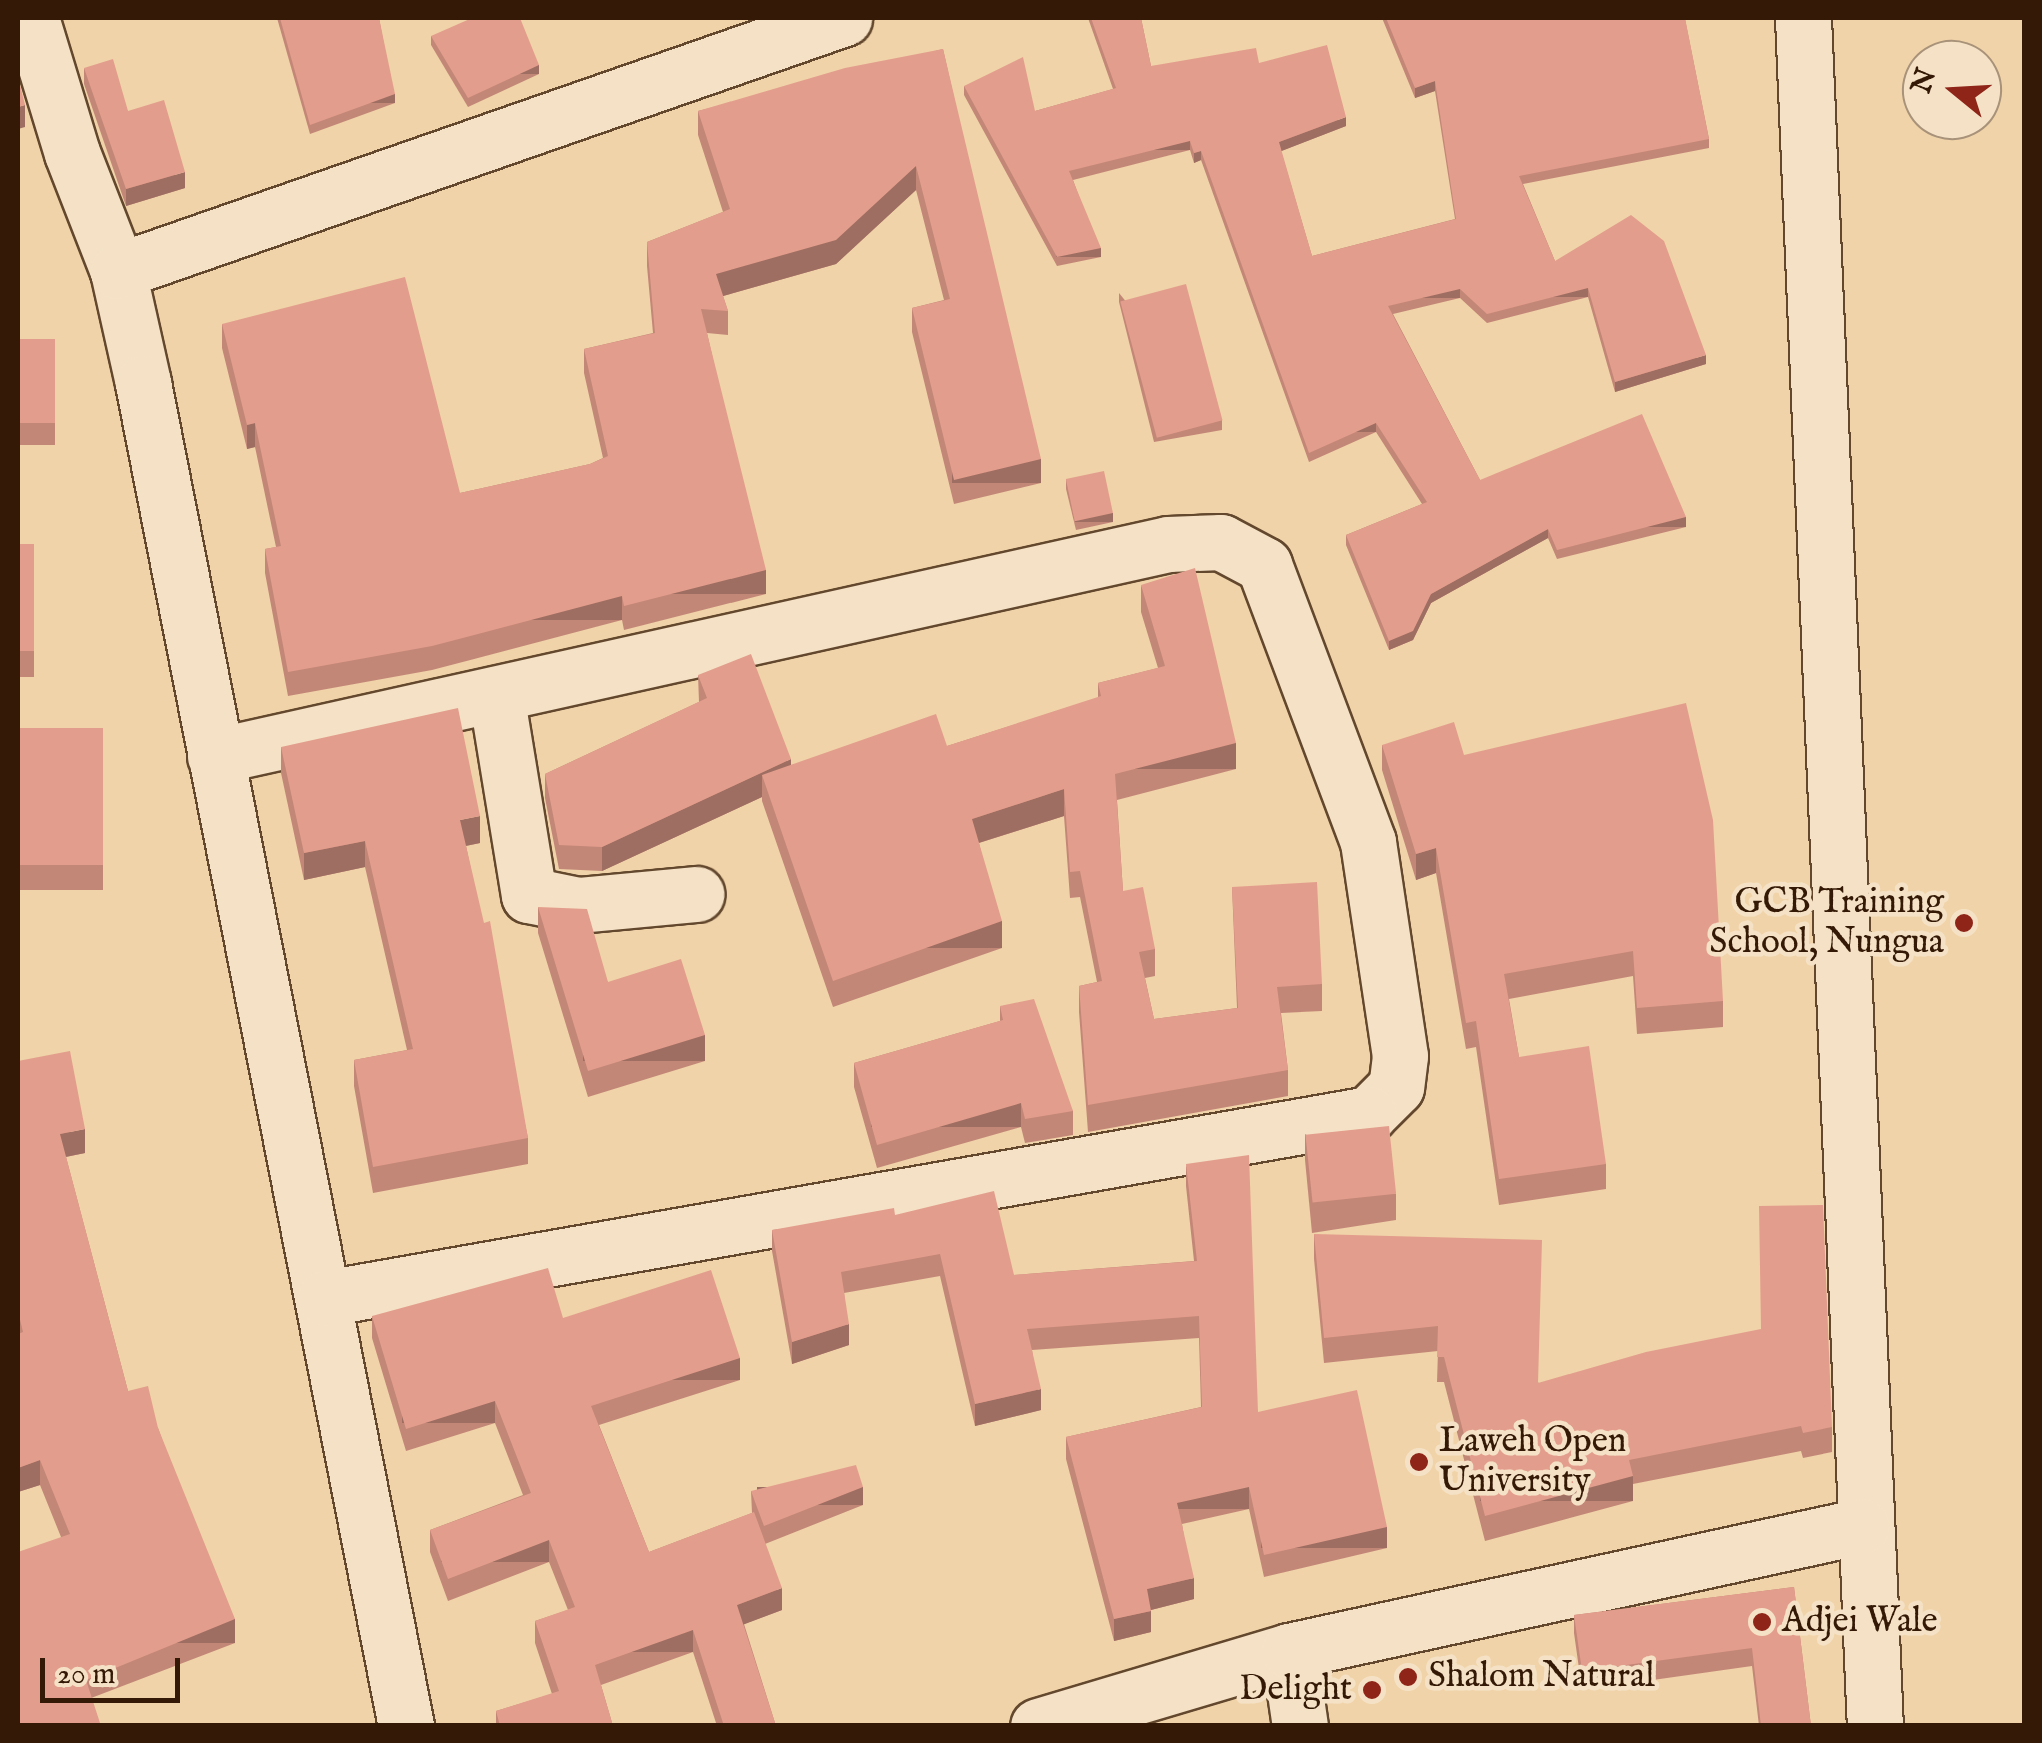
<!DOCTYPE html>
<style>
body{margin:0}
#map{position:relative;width:2042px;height:1743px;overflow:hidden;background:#f0d3a8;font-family:"IM FELL English",serif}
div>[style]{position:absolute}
.roads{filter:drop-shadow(2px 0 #63482e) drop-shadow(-2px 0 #63482e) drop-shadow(0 2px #63482e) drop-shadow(0 -2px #63482e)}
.minor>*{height:55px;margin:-27.5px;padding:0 27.5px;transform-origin:27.5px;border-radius:27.5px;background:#f5e2c6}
.wall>*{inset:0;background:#c38778;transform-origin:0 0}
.shaded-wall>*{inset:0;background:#9f6e62;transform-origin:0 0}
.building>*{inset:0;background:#e39d8c;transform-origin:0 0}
.dots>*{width:28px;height:28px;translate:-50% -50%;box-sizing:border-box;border:5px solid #f5e2c6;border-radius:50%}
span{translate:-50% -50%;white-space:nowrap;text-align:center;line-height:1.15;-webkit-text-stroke:9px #f5e2c6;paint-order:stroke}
.poi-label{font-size:35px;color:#341a06}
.right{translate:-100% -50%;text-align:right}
.left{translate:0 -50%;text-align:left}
.frame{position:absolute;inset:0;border:20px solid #341a06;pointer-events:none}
.north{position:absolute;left:1902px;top:40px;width:100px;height:100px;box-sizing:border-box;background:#f5e2c6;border:2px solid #a89279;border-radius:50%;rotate:288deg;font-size:28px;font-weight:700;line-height:40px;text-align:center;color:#341a06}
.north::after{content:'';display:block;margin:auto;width:35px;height:45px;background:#8f2418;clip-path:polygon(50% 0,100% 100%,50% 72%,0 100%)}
.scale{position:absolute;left:40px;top:1658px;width:140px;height:45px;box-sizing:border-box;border:5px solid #341a06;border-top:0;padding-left:12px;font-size:30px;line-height:35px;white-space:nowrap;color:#341a06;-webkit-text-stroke:8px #f5e2c6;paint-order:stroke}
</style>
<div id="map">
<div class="roads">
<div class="minor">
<div style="left:31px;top:18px;width:141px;rotate:73.1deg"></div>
<div style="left:72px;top:153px;width:127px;rotate:68.7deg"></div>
<div style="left:118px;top:271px;width:115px;rotate:77.4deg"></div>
<div style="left:143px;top:383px;width:1369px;rotate:78.92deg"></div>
<div style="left:1803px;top:18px;width:1710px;rotate:87.59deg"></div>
<div style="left:118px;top:271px;width:769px;rotate:-19.21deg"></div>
<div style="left:496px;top:694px;width:204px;rotate:80.7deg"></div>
<div style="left:529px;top:895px;width:50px;rotate:11.5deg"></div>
<div style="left:578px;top:905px;width:119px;rotate:-5.3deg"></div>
<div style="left:215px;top:756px;width:976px;rotate:-12.54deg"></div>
<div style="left:1168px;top:544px;width:53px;rotate:-2.2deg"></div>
<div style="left:1221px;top:542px;width:49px;rotate:28.1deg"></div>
<div style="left:1264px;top:565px;width:296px;rotate:69.4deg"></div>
<div style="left:1368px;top:842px;width:216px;rotate:81.5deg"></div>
<div style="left:1400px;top:1056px;width:31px;rotate:97deg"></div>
<div style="left:1396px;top:1087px;width:38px;rotate:135deg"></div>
<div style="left:1369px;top:1114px;width:1060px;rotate:170deg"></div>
<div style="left:1289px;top:1651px;width:76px;rotate:81.7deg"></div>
<div style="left:1038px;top:1726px;width:262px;rotate:-16.6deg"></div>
<div style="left:1289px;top:1651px;width:586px;rotate:-12.31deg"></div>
</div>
</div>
<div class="wall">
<div style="clip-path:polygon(277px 18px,379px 18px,395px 103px,310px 134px)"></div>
<div style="clip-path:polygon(1088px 18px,1141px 18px,1151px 66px,1259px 63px,1346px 126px,1281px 151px,1312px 256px,1455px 219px,1435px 91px,1415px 98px,1382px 18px,1693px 18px,1685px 19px,1709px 139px,1709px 148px,1523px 184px,1555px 261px,1706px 364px,1615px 392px,1588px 297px,1487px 323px,1460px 298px,1393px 314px,1480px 480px,1686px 527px,1557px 559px,1548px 538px,1431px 603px,1413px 640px,1389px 650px,1346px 545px,1346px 535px,1422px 504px,1376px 432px,1309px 462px,1201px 160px,1194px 163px,1190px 150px,1073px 180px,1101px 257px,1057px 266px,964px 95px,964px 86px,1035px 111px,1113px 89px)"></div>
<div style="clip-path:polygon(431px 36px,539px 74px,468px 107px,431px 45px)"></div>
<div style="clip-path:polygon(943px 49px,1041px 483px,954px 504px,912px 332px,912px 308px,944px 300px,916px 190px,836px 264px,723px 296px,728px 311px,728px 335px,707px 333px,766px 594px,624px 630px,622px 620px,432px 670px,288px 696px,265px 573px,265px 549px,276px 547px,255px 447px,247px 449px,222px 348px,222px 324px,460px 493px,590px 464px,603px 458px,584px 373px,584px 349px,653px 333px,647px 266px,647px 242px,723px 212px,698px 135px,698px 111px)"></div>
<div style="clip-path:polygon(84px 68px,128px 111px,185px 188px,126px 206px,84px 84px)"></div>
<div style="clip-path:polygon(1119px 293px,1222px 420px,1222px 430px,1154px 442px,1119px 302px)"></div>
<div style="left:18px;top:339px;width:37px;height:106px"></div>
<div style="clip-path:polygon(1066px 479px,1113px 522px,1076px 530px,1066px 489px)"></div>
<div style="left:18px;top:544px;width:16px;height:133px"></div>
<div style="clip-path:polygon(1141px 585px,1236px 769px,1117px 800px,1123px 891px,1155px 949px,1155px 976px,1145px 978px,1154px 1019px,1237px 1008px,1232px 887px,1322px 984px,1322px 1011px,1281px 1013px,1288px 1070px,1288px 1096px,1088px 1132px,1079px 1012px,1079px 986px,1097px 982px,1080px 897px,1070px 898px,1064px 816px,979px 843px,1002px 948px,833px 1007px,762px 801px,762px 797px,602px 871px,559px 869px,545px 798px,545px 774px,699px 702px,698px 675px,791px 765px,947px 746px,1098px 698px,1098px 683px,1158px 668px,1141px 612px)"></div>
<div style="left:103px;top:728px;width:162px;height:85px;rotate:90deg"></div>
<div style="clip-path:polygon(1382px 745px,1464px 755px,1723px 1001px,1723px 1027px,1637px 1034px,1633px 976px,1509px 999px,1519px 1057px,1606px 1164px,1606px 1189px,1499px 1205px,1476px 1047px,1466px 1049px,1436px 873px,1416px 880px,1382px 770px)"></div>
<div style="clip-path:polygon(281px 747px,480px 843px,466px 846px,528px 1138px,528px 1164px,373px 1193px,354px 1086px,354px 1060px,407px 1050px,365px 867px,304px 880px,281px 773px)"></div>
<div style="clip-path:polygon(538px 907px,608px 982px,705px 1061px,588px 1097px,538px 933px)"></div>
<div style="clip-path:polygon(1000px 1006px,1073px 1111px,1073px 1135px,1025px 1143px,1021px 1127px,877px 1168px,854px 1087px,854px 1063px,1000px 1021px)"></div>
<div style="clip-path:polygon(18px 1061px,85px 1153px,66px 1157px,128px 1391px,158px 1428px,235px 1643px,18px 1726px,61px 1537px,40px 1485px,18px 1492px)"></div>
<div style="clip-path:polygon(1305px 1134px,1396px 1194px,1396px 1220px,1312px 1233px,1305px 1160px)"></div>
<div style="clip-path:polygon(1186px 1164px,1258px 1412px,1387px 1548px,1264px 1577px,1249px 1509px,1182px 1524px,1194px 1599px,1151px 1610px,1151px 1632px,1114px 1641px,1066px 1459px,1066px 1437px,1201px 1407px,1199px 1338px,1032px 1350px,1041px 1410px,975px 1426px,940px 1276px,844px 1293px,849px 1345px,792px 1364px,772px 1251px,772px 1230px,895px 1215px,1014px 1275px,1194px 1261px,1186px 1186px)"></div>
<div style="clip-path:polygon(1314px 1234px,1539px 1383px,1832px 1427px,1832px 1452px,1803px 1458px,1801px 1451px,1633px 1484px,1633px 1501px,1485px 1541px,1444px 1382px,1437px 1382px,1438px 1351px,1324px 1363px,1314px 1259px)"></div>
<div style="clip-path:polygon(372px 1316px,563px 1318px,740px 1380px,599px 1425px,649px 1552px,752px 1513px,751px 1491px,863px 1505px,765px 1544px,782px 1610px,744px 1624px,776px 1726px,717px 1726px,693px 1652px,601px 1685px,613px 1726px,496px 1726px,496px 1711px,552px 1694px,535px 1643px,535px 1621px,568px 1610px,549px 1562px,448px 1601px,430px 1552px,430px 1530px,523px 1495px,495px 1423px,406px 1451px,372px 1338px)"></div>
<div style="clip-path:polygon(1794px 1587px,1811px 1726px,1759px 1726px,1752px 1666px,1582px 1690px,1574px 1633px,1574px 1615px)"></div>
</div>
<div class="shaded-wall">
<div style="left:539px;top:65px;width:9px;height:78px;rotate:90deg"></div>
<div style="clip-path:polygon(1435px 81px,1435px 91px,1415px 98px,1415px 88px)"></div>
<div style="left:395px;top:94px;width:9px;height:90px;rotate:90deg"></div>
<div style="clip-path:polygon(25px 105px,25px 127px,18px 129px,18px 107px)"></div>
<div style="clip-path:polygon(1346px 117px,1346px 126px,1279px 152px,1279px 142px)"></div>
<div style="left:1190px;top:141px;width:9px;height:125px;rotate:90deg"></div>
<div style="clip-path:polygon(1201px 151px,1201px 160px,1194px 163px,1194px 153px)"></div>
<div style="clip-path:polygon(916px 166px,916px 190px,836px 264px,716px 298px,716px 274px)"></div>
<div style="clip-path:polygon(185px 172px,185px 188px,126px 206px,126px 189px)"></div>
<div style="left:1101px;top:248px;width:9px;height:45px;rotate:90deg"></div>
<div style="left:1588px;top:288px;width:9px;height:104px;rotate:90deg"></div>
<div style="left:1460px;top:289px;width:9px;height:74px;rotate:90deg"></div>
<div style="clip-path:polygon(1706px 355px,1706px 364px,1615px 392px,1615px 382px)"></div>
<div style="clip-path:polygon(255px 423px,255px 447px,247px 449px,247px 425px)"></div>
<div style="left:1376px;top:423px;width:9px;height:73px;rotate:90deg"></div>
<div style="left:1041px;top:459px;width:24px;height:89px;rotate:90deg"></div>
<div style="left:1113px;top:513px;width:9px;height:38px;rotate:90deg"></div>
<div style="left:1686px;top:517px;width:10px;height:133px;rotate:90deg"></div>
<div style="clip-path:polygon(1548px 529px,1548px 538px,1431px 603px,1413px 640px,1389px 650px,1389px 641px,1431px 594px)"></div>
<div style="left:766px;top:570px;width:24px;height:146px;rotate:90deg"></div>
<div style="left:622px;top:596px;width:24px;height:196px;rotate:90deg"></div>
<div style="left:1236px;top:743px;width:26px;height:125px;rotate:90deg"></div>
<div style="clip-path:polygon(791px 759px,791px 783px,762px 775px,762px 797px,602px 871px,602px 847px)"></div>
<div style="clip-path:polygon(1064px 789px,1064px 816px,972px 845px,972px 819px)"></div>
<div style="clip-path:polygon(480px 816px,480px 843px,460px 847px,460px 820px)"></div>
<div style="clip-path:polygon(365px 841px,365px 867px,304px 880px,304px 853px)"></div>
<div style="clip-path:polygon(1436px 848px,1436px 873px,1416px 880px,1416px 854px)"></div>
<div style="left:1002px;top:921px;width:27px;height:179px;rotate:90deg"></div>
<div style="left:705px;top:1035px;width:26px;height:122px;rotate:90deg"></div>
<div style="left:1021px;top:1103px;width:24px;height:150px;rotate:90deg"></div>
<div style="clip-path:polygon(85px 1129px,85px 1153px,60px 1158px,60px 1134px)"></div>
<div style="clip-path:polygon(849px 1324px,849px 1345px,792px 1364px,792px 1342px)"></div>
<div style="left:740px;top:1358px;width:22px;height:157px;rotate:90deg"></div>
<div style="clip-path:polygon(1041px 1389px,1041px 1410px,975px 1426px,975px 1404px)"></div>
<div style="left:495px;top:1401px;width:22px;height:93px;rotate:90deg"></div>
<div style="clip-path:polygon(40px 1460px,40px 1485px,18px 1492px,18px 1468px)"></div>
<div style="left:1633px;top:1476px;width:25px;height:153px;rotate:90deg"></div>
<div style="left:863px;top:1487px;width:18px;height:106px;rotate:90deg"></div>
<div style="left:1249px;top:1487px;width:22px;height:74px;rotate:90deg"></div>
<div style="left:1387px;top:1527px;width:21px;height:126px;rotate:90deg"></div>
<div style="left:549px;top:1540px;width:22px;height:108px;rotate:90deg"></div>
<div style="clip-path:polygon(1194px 1578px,1194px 1599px,1147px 1611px,1147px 1589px)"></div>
<div style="clip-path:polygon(782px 1588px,782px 1610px,737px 1627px,737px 1605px)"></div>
<div style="clip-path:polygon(1151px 1611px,1151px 1632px,1114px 1641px,1114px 1619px)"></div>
<div style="left:235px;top:1619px;width:24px;height:161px;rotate:90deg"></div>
<div style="left:693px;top:1630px;width:22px;height:104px;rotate:90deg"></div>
</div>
<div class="building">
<div style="clip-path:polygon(280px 18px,379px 18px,395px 94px,310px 125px)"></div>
<div style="clip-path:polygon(472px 18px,520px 18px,539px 65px,468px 98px,431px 36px)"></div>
<div style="clip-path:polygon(1091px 18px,1141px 18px,1151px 66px,1256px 48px,1259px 63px,1327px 45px,1346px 117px,1279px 142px,1312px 256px,1456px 219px,1435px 81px,1415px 88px,1386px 18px,1685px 18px,1709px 139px,1519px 176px,1555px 261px,1631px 215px,1664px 241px,1706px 355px,1615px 382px,1588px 288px,1487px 314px,1460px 289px,1388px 306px,1480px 480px,1642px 414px,1686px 517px,1557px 550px,1548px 529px,1431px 594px,1413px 631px,1389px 641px,1346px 535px,1427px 502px,1376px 423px,1309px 453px,1201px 151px,1194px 153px,1190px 141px,1069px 171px,1101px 248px,1057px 257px,964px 86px,1023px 57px,1035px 111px,1116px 88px)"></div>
<div style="clip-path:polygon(943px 49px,1041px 459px,954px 480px,912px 308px,950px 299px,916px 166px,836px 240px,716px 274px,728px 311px,701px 309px,766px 570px,624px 606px,622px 596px,432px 646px,288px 672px,265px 549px,281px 546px,255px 423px,247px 425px,222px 324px,405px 277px,460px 493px,590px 464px,608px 456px,584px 349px,655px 333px,647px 242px,730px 209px,698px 111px,845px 68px)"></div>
<div style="clip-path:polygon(113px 59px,128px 111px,164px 100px,185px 172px,126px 189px,84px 68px)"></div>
<div style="clip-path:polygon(18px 77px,25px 105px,18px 107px)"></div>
<div style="left:1186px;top:284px;width:141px;height:68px;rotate:75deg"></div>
<div style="left:18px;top:339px;width:37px;height:84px"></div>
<div style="left:1104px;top:471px;width:43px;height:39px;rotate:78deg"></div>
<div style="clip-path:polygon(18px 512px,18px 544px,34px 544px,34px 651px,18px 651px,18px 700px)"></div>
<div style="clip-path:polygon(1195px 568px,1236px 743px,1115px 774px,1123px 891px,1143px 887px,1155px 949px,1139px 952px,1154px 1019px,1238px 1008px,1232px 887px,1317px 882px,1322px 984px,1277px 987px,1288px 1070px,1088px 1105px,1079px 986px,1102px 981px,1080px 871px,1070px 872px,1064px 789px,972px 819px,1002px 921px,833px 981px,762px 775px,936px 714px,947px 746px,1101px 696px,1098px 683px,1165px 666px,1141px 585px)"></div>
<div style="clip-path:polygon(751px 654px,791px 759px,602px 847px,559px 845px,545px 774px,707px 698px,698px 675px)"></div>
<div style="clip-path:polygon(1686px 703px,1713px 820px,1723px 1001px,1637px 1008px,1633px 951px,1504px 974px,1519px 1057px,1589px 1046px,1606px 1164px,1499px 1179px,1476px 1021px,1466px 1023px,1436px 848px,1416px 854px,1382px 745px,1454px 722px,1464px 755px)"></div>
<div style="clip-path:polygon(458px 708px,480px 816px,460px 820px,484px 923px,490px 921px,528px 1138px,373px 1167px,354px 1060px,413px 1049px,365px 841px,304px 853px,281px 747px)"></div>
<div style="left:103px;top:728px;width:137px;height:85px;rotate:90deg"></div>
<div style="clip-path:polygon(538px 907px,587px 909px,608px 982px,681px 959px,705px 1035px,588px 1071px)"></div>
<div style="clip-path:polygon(1034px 999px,1073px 1111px,1025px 1119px,1021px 1103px,877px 1145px,854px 1063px,1003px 1020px,1000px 1006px)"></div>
<div style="clip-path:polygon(70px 1051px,85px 1129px,60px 1134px,128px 1391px,148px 1386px,158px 1428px,235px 1619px,86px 1680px,101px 1726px,18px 1726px,18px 1552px,70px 1534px,40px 1460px,18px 1468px,18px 1334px,23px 1332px,18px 1311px,18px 1061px)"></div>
<div style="left:1389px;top:1126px;width:68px;height:84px;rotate:84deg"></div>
<div style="clip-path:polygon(1249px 1155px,1258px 1412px,1357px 1390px,1387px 1527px,1264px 1555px,1249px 1487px,1177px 1503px,1194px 1578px,1147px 1589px,1151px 1611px,1114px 1619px,1066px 1437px,1202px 1407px,1199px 1316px,1027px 1329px,1041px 1389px,975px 1404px,940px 1254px,841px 1272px,849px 1324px,792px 1342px,772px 1230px,894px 1208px,895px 1215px,994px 1191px,1014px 1275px,1197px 1261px,1186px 1164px)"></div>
<div style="clip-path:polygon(1823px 1205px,1832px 1427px,1803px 1433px,1801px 1426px,1629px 1460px,1633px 1476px,1485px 1516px,1444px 1357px,1437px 1357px,1438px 1326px,1324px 1338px,1314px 1234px,1542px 1240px,1538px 1383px,1646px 1352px,1761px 1329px,1759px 1206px)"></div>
<div style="clip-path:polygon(548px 1268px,563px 1318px,711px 1270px,740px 1358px,591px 1406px,649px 1552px,754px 1512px,782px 1588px,737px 1605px,776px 1726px,724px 1726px,693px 1630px,595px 1665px,613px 1726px,500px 1726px,496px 1711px,559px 1691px,535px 1621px,575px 1607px,549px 1540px,448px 1579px,430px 1530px,531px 1493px,495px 1401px,406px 1429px,372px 1316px)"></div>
<div style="clip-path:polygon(856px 1465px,863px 1487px,764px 1526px,751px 1491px)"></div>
<div style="clip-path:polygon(1794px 1587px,1811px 1726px,1761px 1726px,1752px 1648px,1582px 1671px,1574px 1615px)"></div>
</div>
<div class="dots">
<div style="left:1964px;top:923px;background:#8f2418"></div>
<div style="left:1419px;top:1462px;background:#8f2418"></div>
<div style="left:1762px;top:1622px;background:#8f2418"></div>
<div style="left:1408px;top:1677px;background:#8f2418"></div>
<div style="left:1372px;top:1690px;background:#8f2418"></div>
</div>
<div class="poi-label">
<span class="right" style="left:1944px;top:923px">GCB Training<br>School, Nungua</span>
<span class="left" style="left:1439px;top:1462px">Laweh Open<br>University</span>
<span class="left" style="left:1782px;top:1622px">Adjei Wale</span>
<span class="left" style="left:1428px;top:1677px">Shalom Natural</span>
<span class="right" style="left:1352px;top:1690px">Delight</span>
</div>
<div class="frame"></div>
<div class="north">N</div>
<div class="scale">20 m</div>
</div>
